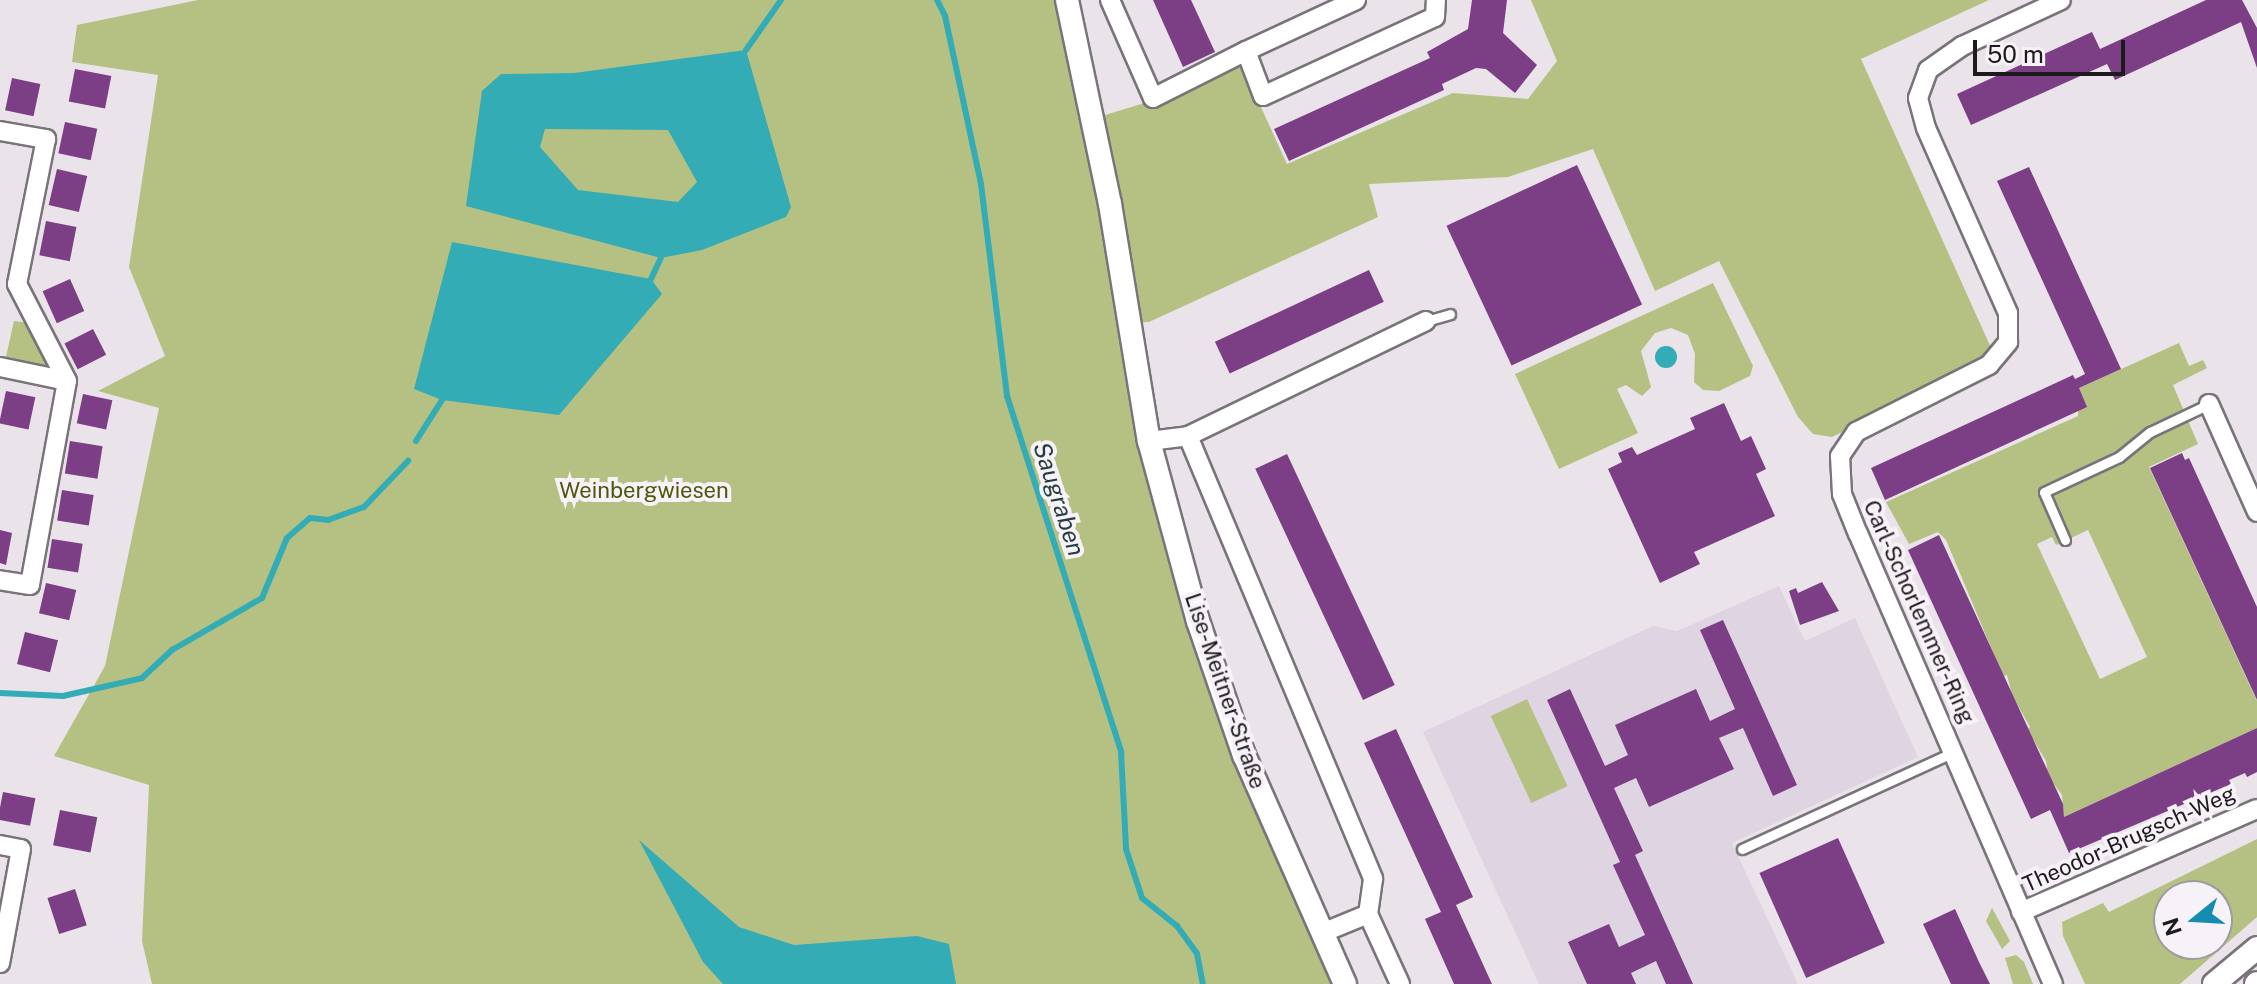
<!DOCTYPE html>
<meta charset="utf-8">
<style>
body{margin:0}
#map{position:relative;width:2257px;height:984px;overflow:hidden;background:#eae3ea;font-family:"Public Sans",sans-serif}
div>[style]{position:absolute}
.built>*{inset:0;background:#dfd4e1}
.green>*{inset:0;background:#b5c182;transform-origin:0 0}
.water>*{inset:0;background:#34acb6}
.round{border-radius:50%}
.stream>*{height:6px;margin:-3px;padding:0 3px;transform-origin:3px;border-radius:3px;background:#34acb6}
.building>*{inset:0;background:#7c3e84;transform-origin:0 0}
.roads{filter:drop-shadow(2px 0 #79737a) drop-shadow(-2px 0 #79737a) drop-shadow(0 2px #79737a) drop-shadow(0 -2px #79737a)}
.service>*{height:9px;margin:-4.5px;padding:0 4.5px;transform-origin:4.5px;border-radius:4.5px;background:#fff}
.minor>*{height:18px;margin:-9px;padding:0 9px;transform-origin:9px;border-radius:9px;background:#fff}
.tertiary>*{height:22px;margin:-11px;padding:0 11px;transform-origin:11px;border-radius:11px;background:#fff}
span{translate:-50% -50%;white-space:nowrap;text-align:center;line-height:1.15;-webkit-text-stroke:8px #f7f1f8;paint-order:stroke}
.park-label{font-size:22px;color:#4e570a}
.street-label{font-size:22px;color:#1e1b1e}
.water-label{font-size:24px;color:#253f41;font-style:italic}
.north{position:absolute;left:2153px;top:880px;width:80px;height:80px;box-sizing:border-box;background:#f7f1f8;border:2px solid #a09ba1;border-radius:50%;rotate:252deg;font-size:22px;font-weight:700;line-height:32px;text-align:center;color:#1e1b1e}
.north::after{content:'';display:block;margin:auto;width:28px;height:36px;background:#168db0;clip-path:polygon(50% 0,100% 100%,50% 72%,0 100%)}
.scale{position:absolute;left:1973px;top:40px;width:152px;height:36px;box-sizing:border-box;border:4px solid #1e1b1e;border-top:0;padding-left:10px;font-size:24px;line-height:28px;white-space:nowrap;color:#1e1b1e;-webkit-text-stroke:6px #f7f1f8;paint-order:stroke}
</style>
<div id="map">
<div class="built">
<div style="clip-path:polygon(1779px 586px,1805px 641px,1855px 618px,1918px 757px,1732px 843px,1798px 984px,1539px 984px,1423px 732px,1653px 626px,1677px 631px)"></div>
</div>
<div class="green">
<div style="clip-path:polygon(198px 0,1058px 0,1086px 127px,1134px 424px,1162px 540px,1242px 772px,1337px 984px,152px 984px,142px 941px,149px 785px,54px 756px,105px 666px,159px 408px,98px 391px,165px 356px,129px 267px,158px 75px,72px 62px,77px 25px)"></div>
<div style="clip-path:polygon(1531px 0,1989px 0,1861px 59px,1992px 350px,1976px 367px,1832px 437px,1813px 434px,1798px 417px,1719px 261px,1655px 291px,1593px 149px,1508px 177px,1369px 184px,1378px 217px,1149px 322px,1133px 323px,1092px 119px,1151px 101px,1239px 59px,1287px 164px,1453px 93px,1528px 99px,1557px 61px)"></div>
<div style="clip-path:polygon(1713px 283px,1753px 366px,1750px 376px,1719px 391px,1703px 390px,1694px 382px,1695px 354px,1688px 335px,1671px 328px,1655px 333px,1641px 351px,1651px 387px,1642px 396px,1626px 385px,1617px 389px,1638px 433px,1559px 469px,1515px 374px)"></div>
<div style="clip-path:polygon(14px 321px,30px 323px,48px 367px,5px 361px)"></div>
<div style="clip-path:polygon(evenodd,2179px 343px,2189px 366px,2203px 360px,2207px 368px,2173px 385px,2198px 444px,2149px 467px,2257px 701px,2257px 728px,2064px 817px,2062px 795px,2048px 776px,2046px 761px,2027px 729px,2030px 727px,2012px 695px,2007px 675px,2003px 676px,1946px 540px,1938px 532px,1909px 544px,1886px 502px,2078px 416px,2079px 388px,2179px 343px,2088px 530px,2147px 657px,2100px 679px,2037px 544px,2052px 537px,2056px 545px,2088px 530px)"></div>
<div style="left:1527px;top:699px;width:96px;height:40px;rotate:65deg"></div>
<div style="clip-path:polygon(evenodd,2257px 839px,2257px 917px,2180px 984px,2085px 984px,2063px 936px,2062px 922px,2103px 903px,2109px 912px,2257px 839px,2169px 896px,2217px 896px,2217px 944px,2169px 944px,2169px 896px)"></div>
<div style="clip-path:polygon(1992px 908px,2010px 941px,2002px 949px,1986px 921px)"></div>
<div style="clip-path:polygon(2016px 955px,2024px 962px,2033px 984px,2013px 984px,2005px 958px)"></div>
</div>
<div class="water">
<div style="clip-path:polygon(evenodd,746px 50px,791px 207px,786px 217px,702px 250px,661px 258px,466px 206px,482px 91px,501px 74px,574px 73px,746px 50px,545px 129px,668px 130px,697px 182px,678px 202px,578px 190px,540px 147px,545px 129px)"></div>
<div style="clip-path:polygon(452px 242px,651px 279px,662px 294px,559px 415px,442px 400px,414px 389px)"></div>
<div class="round" style="left:1655px;top:346px;width:22px;height:22px"></div>
<div style="clip-path:polygon(639px 840px,739px 927px,794px 945px,917px 936px,949px 944px,956px 984px,723px 984px,703px 962px)"></div>
</div>
<div class="stream">
<div style="left:937px;top:0;width:18px;rotate:63deg"></div>
<div style="left:945px;top:16px;width:172px;rotate:77.9deg"></div>
<div style="left:981px;top:184px;width:214px;rotate:83deg"></div>
<div style="left:1007px;top:396px;width:374px;rotate:72.2deg"></div>
<div style="left:1121px;top:752px;width:97px;rotate:87deg"></div>
<div style="left:1126px;top:849px;width:52px;rotate:71.9deg"></div>
<div style="left:1142px;top:898px;width:45px;rotate:38.7deg"></div>
<div style="left:1177px;top:926px;width:34px;rotate:54deg"></div>
<div style="left:1197px;top:954px;width:31px;rotate:79deg"></div>
<div style="left:746px;top:50px;width:61px;rotate:-55deg"></div>
<div style="left:651px;top:279px;width:23px;rotate:-65deg"></div>
<div style="left:416px;top:441px;width:49px;rotate:-57.6deg"></div>
<div style="left:0;top:693px;width:63px;rotate:2.7deg"></div>
<div style="left:63px;top:696px;width:81px;rotate:-12.8deg"></div>
<div style="left:142px;top:678px;width:41px;rotate:-43deg"></div>
<div style="left:172px;top:650px;width:104px;rotate:-30deg"></div>
<div style="left:262px;top:598px;width:65px;rotate:-67.4deg"></div>
<div style="left:287px;top:538px;width:30px;rotate:-41deg"></div>
<div style="left:310px;top:518px;width:18px;rotate:6deg"></div>
<div style="left:328px;top:520px;width:38px;rotate:-20deg"></div>
<div style="left:364px;top:507px;width:64px;rotate:-46.3deg"></div>
</div>
<div class="building">
<div style="clip-path:polygon(1153px 0,1191px 0,1215px 52px,1183px 67px)"></div>
<div style="clip-path:polygon(1472px 0,1507px 0,1503px 33px,1537px 65px,1515px 93px,1486px 69px,1476px 68px,1442px 84px,1444px 90px,1289px 161px,1274px 129px,1430px 58px,1427px 52px,1468px 29px)"></div>
<div style="clip-path:polygon(2206px 0,2242px 0,2257px 28px,2257px 68px,2241px 22px,2115px 80px,2107px 64px,1971px 125px,1957px 94px,2092px 32px,2100px 49px)"></div>
<div style="left:75px;top:69px;width:37px;height:33px;rotate:11deg"></div>
<div style="left:12px;top:78px;width:29px;height:33px;rotate:12deg"></div>
<div style="left:65px;top:122px;width:33px;height:32px;rotate:12deg"></div>
<div style="left:1577px;top:165px;width:154px;height:144px;rotate:65deg"></div>
<div style="clip-path:polygon(2029px 167px,2121px 369px,2079px 388px,2087px 407px,1885px 500px,1871px 468px,2073px 375px,2075px 379px,2085px 374px,1997px 181px)"></div>
<div style="left:57px;top:169px;width:31px;height:37px;rotate:13deg"></div>
<div style="left:46px;top:221px;width:31px;height:35px;rotate:11deg"></div>
<div style="left:1369px;top:270px;width:35px;height:170px;rotate:65deg"></div>
<div style="left:70px;top:279px;width:35px;height:30px;rotate:66deg"></div>
<div style="left:93px;top:329px;width:29px;height:32px;rotate:63deg"></div>
<div style="left:6px;top:391px;width:30px;height:33px;rotate:12deg"></div>
<div style="left:83px;top:394px;width:30px;height:30px;rotate:12deg"></div>
<div style="clip-path:polygon(1724px 403px,1741px 441px,1751px 436px,1766px 469px,1756px 474px,1775px 516px,1694px 552px,1700px 564px,1660px 583px,1608px 469px,1622px 462px,1618px 453px,1632px 447px,1637px 455px,1695px 429px,1690px 418px)"></div>
<div style="left:70px;top:441px;width:33px;height:33px;rotate:9deg"></div>
<div style="clip-path:polygon(2182px 453px,2185px 460px,2189px 458px,2257px 607px,2257px 700px,2150px 468px)"></div>
<div style="left:1287px;top:454px;width:255px;height:35px;rotate:65deg"></div>
<div style="left:62px;top:490px;width:32px;height:31px;rotate:9deg"></div>
<div style="clip-path:polygon(0 530px,12px 533px,6px 565px,0 563px)"></div>
<div style="clip-path:polygon(1939px 535px,2063px 804px,2064px 817px,2257px 728px,2257px 772px,2247px 777px,2245px 773px,2229px 780px,2231px 784px,2069px 853px,2050px 810px,2031px 819px,1908px 550px)"></div>
<div style="left:52px;top:539px;width:31px;height:29px;rotate:9deg"></div>
<div style="clip-path:polygon(1822px 582px,1839px 611px,1800px 625px,1789px 591px,1796px 588px,1798px 593px)"></div>
<div style="left:46px;top:583px;width:31px;height:31px;rotate:13deg"></div>
<div style="clip-path:polygon(1723px 620px,1797px 785px,1773px 796px,1743px 728px,1719px 738px,1734px 769px,1649px 807px,1636px 778px,1614px 788px,1643px 851px,1635px 855px,1693px 984px,1666px 984px,1656px 961px,1631px 973px,1636px 984px,1587px 984px,1568px 942px,1609px 924px,1619px 947px,1645px 935px,1613px 865px,1620px 862px,1547px 700px,1570px 689px,1605px 766px,1628px 755px,1615px 725px,1696px 689px,1710px 721px,1735px 709px,1700px 630px)"></div>
<div style="left:25px;top:632px;width:34px;height:33px;rotate:14deg"></div>
<div style="clip-path:polygon(1396px 729px,1473px 897px,1456px 905px,1492px 984px,1454px 984px,1425px 919px,1441px 912px,1364px 743px)"></div>
<div style="left:3px;top:792px;width:33px;height:28px;rotate:11deg"></div>
<div style="left:60px;top:810px;width:38px;height:36px;rotate:11deg"></div>
<div style="left:1838px;top:838px;width:115px;height:86px;rotate:66deg"></div>
<div style="left:75px;top:889px;width:38px;height:29px;rotate:72deg"></div>
<div style="clip-path:polygon(1955px 909px,1979px 962px,1990px 984px,1951px 984px,1923px 924px)"></div>
</div>
<div class="roads">
<div class="service">
<div style="left:1426px;top:321px;width:25px;rotate:-16deg"></div>
<div style="left:2065px;top:540px;width:52px;rotate:-113.6deg"></div>
<div style="left:2044px;top:492px;width:83px;rotate:-25deg"></div>
<div style="left:2119px;top:457px;width:40px;rotate:-39deg"></div>
<div style="left:2150px;top:432px;width:65px;rotate:-25.4deg"></div>
<div style="left:1742px;top:849px;width:233px;rotate:-24.6deg"></div>
</div>
<div class="minor">
<div style="left:1110px;top:0;width:107px;rotate:66.3deg"></div>
<div style="left:1153px;top:98px;width:104px;rotate:-26.8deg"></div>
<div style="left:1356px;top:0;width:121px;rotate:155.1deg"></div>
<div style="left:1246px;top:51px;width:48px;rotate:69.3deg"></div>
<div style="left:1263px;top:96px;width:189px;rotate:-24.7deg"></div>
<div style="left:1435px;top:17px;width:17px;rotate:-87deg"></div>
<div style="left:0;top:131px;width:47px;rotate:9.9deg"></div>
<div style="left:46px;top:139px;width:148px;rotate:101.3deg"></div>
<div style="left:17px;top:284px;width:109px;rotate:62.7deg"></div>
<div style="left:67px;top:381px;width:207px;rotate:100.3deg"></div>
<div style="left:30px;top:585px;width:30px;rotate:-171deg"></div>
<div style="left:0;top:367px;width:68px;rotate:11.8deg"></div>
<div style="left:2209px;top:404px;width:118px;rotate:66deg"></div>
<div style="left:1188px;top:436px;width:480px;rotate:67.3deg"></div>
<div style="left:1373px;top:879px;width:35px;rotate:98deg"></div>
<div style="left:1368px;top:914px;width:77px;rotate:65.4deg"></div>
<div style="left:1149px;top:441px;width:39px;rotate:-7deg"></div>
<div style="left:1188px;top:436px;width:264px;rotate:-25.8deg"></div>
<div style="left:0;top:845px;width:21px;rotate:11deg"></div>
<div style="left:21px;top:849px;width:116px;rotate:100.4deg"></div>
<div style="left:2021px;top:912px;width:257px;rotate:-23.6deg"></div>
<div style="left:1322px;top:933px;width:50px;rotate:-22.4deg"></div>
<div style="left:2053px;top:984px;width:490px;rotate:-113.4deg"></div>
<div style="left:1858px;top:534px;width:43px;rotate:-111.8deg"></div>
<div style="left:1842px;top:494px;width:38px;rotate:-93deg"></div>
<div style="left:1840px;top:456px;width:29px;rotate:-56deg"></div>
<div style="left:1856px;top:432px;width:149px;rotate:-26.7deg"></div>
<div style="left:1989px;top:365px;width:30px;rotate:-50deg"></div>
<div style="left:2008px;top:342px;width:29px;rotate:-90deg"></div>
<div style="left:2008px;top:313px;width:202px;rotate:-113.9deg"></div>
<div style="left:1926px;top:128px;width:31px;rotate:-105deg"></div>
<div style="left:1918px;top:98px;width:30px;rotate:-70deg"></div>
<div style="left:1928px;top:70px;width:42px;rotate:-35.2deg"></div>
<div style="left:1962px;top:46px;width:109px;rotate:-24.9deg"></div>
</div>
<div class="tertiary">
<div style="left:1067px;top:0;width:208px;rotate:78.1deg"></div>
<div style="left:1110px;top:204px;width:240px;rotate:80.7deg"></div>
<div style="left:1149px;top:441px;width:187px;rotate:74.8deg"></div>
<div style="left:1198px;top:621px;width:142px;rotate:71.1deg"></div>
<div style="left:1244px;top:755px;width:250px;rotate:66.2deg"></div>
<div style="left:2214px;top:984px;width:56px;rotate:-39.9deg"></div>
<div style="left:2256px;top:984px;width:1px;rotate:-45deg"></div>
</div>
</div>
<div class="park-label">
<span style="left:644px;top:491px">Weinbergwiesen</span>
</div>
<div class="street-label">
<span style="left:1919px;top:612px;rotate:66deg">Carl-Schorlemmer-Ring</span>
<span style="left:1225px;top:691px;rotate:71deg">Lise-Meitner-Straße</span>
<span style="left:2129px;top:839px;rotate:-24deg">Theodor-Brugsch-Weg</span>
</div>
<div class="water-label">
<span style="left:1059px;top:499px;rotate:72deg">Saugraben</span>
</div>
<div class="north">N</div>
<div class="scale">50 m</div>
</div>
